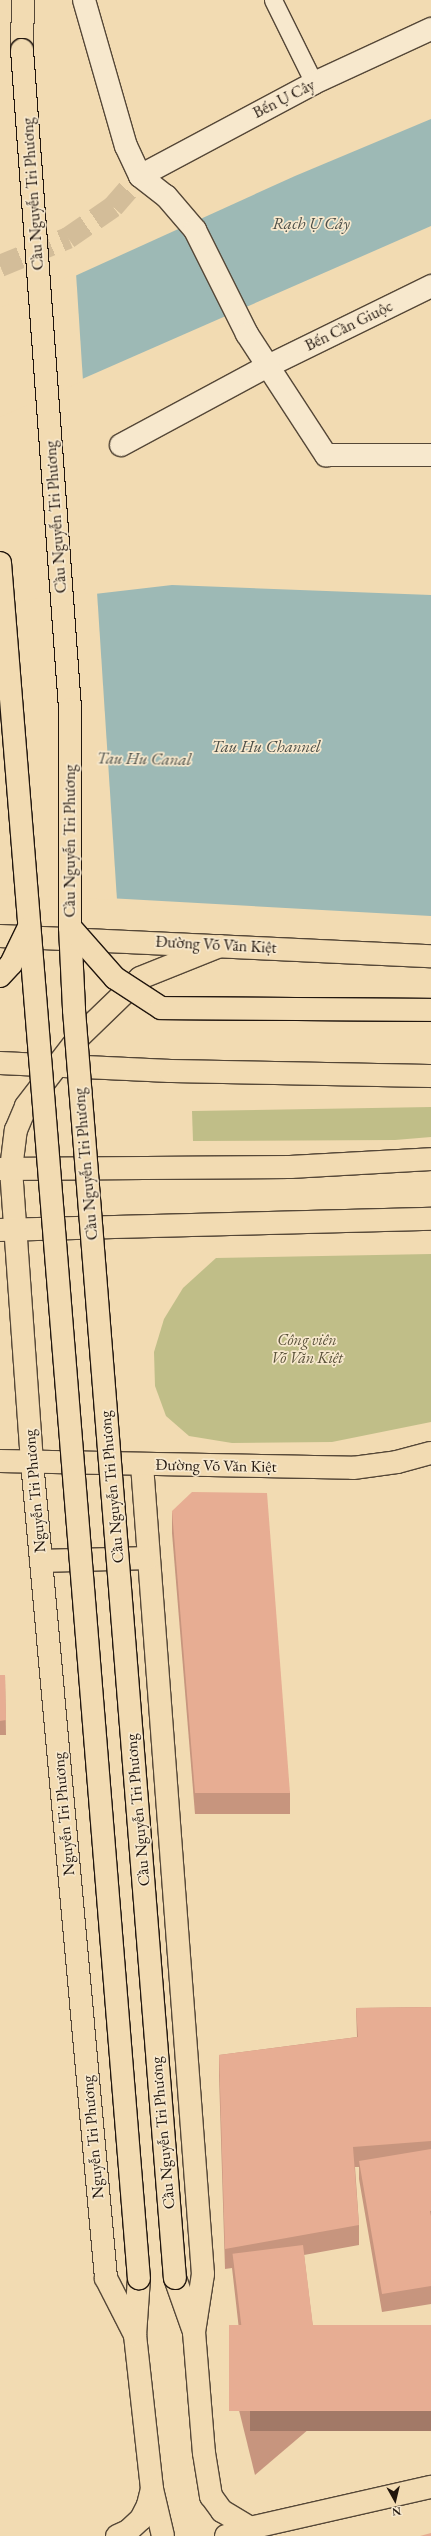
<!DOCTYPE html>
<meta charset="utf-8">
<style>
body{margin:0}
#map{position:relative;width:431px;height:2536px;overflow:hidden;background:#f2dbb2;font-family:"EB Garamond",serif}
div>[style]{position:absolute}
.green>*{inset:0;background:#c0be88}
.water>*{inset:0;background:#9db9b5}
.pier>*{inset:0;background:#f2dbb2}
.secondary-tunnel>*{height:22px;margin-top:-11px;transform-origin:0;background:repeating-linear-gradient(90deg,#d3bd99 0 22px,transparent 0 33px)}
.roads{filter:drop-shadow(1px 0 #554737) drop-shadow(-1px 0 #554737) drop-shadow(0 1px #554737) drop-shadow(0 -1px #554737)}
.lane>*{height:17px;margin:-8.5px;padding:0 8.5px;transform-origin:8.5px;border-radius:8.5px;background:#f7e8cd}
.street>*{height:22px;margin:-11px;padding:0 11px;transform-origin:11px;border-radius:11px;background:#f7e8cd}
.secondary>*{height:22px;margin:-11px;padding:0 11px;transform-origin:11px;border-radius:11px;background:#f7e8cd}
.primary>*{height:22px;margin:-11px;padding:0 11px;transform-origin:11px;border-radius:11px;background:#f2dbb2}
.highway>*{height:22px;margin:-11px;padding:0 11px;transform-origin:11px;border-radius:11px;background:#f2dbb2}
.bridges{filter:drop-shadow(1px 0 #21160e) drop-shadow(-1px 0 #21160e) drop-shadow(0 1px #21160e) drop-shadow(0 -1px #21160e)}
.primary-bridge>*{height:22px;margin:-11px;padding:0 11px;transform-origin:11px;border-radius:11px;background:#f2dbb2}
.wall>*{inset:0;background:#c7957e}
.shaded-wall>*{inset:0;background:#a27967;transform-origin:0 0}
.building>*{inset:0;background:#e7ad93;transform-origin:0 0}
span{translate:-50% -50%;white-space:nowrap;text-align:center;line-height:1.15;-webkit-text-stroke:3.5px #f7e8cd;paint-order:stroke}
.street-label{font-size:16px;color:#21160e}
.park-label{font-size:16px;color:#595139;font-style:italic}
.water-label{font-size:17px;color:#4c4f48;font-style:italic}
.north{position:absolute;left:375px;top:2480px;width:40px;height:40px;-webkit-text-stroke:3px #f7e8cd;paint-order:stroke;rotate:172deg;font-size:11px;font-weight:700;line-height:16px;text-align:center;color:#21160e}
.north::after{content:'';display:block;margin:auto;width:14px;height:18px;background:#21160e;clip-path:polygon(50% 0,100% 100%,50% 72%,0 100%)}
</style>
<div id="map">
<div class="green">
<div style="clip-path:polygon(431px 1107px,431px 1137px,395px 1140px,193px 1141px,192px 1111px)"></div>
<div style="clip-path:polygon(431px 1254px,431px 1422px,332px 1442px,232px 1443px,189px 1436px,166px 1416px,155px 1386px,154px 1352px,164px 1319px,183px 1288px,216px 1258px)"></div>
</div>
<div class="water">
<div style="clip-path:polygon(431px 119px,431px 226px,0 415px,0 310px,295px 176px)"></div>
<div style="clip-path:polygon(172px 585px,431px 595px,431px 916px,0 892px,0 605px)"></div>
</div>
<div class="pier">
<div style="clip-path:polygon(76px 273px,83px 381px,0 417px,0 308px)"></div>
<div style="clip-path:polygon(97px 592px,117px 900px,0 894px,0 603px)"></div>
</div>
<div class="secondary-tunnel">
<div style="left:0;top:266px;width:74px;rotate:-22.4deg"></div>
<div style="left:68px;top:238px;width:55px;rotate:-34.6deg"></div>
<div style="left:113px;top:207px;width:41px;rotate:-48.9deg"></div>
</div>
<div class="roads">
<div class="lane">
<div style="left:273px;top:0;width:93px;rotate:63.7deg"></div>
</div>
<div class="street">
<div style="left:140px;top:176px;width:197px;rotate:-28.1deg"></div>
<div style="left:314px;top:83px;width:129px;rotate:-24.8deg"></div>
<div style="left:121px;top:445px;width:167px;rotate:-28.3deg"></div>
<div style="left:268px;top:366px;width:182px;rotate:-26.1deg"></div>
</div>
<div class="secondary">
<div style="left:84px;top:0;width:152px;rotate:74deg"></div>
<div style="left:126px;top:146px;width:33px;rotate:65deg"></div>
<div style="left:140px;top:176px;width:33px;rotate:38deg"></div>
<div style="left:166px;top:196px;width:45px;rotate:49.5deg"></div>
<div style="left:195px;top:230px;width:116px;rotate:63.4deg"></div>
<div style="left:247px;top:334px;width:145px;rotate:56.9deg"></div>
<div style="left:326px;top:455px;width:105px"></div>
</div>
<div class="primary">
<div style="left:22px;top:50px;width:50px;rotate:-88.9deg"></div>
<div style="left:142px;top:1465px;width:811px;rotate:85.69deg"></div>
<div style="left:203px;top:2274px;width:59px;rotate:98.8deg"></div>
<div style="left:194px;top:2332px;width:121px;rotate:85.3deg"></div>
<div style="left:204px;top:2453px;width:44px;rotate:80.8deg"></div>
<div style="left:211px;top:2496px;width:19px;rotate:54deg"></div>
<div style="left:222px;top:2511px;width:33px;rotate:31deg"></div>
<div style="left:41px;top:1561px;width:107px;rotate:-1.6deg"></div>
<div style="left:139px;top:2278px;width:57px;rotate:94deg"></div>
<div style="left:135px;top:2335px;width:155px;rotate:83.7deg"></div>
<div style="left:152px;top:2489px;width:48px;rotate:76.8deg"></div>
<div style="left:175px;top:2278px;width:54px;rotate:70.6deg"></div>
<div style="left:135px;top:2335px;width:64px;rotate:-117deg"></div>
<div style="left:106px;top:2278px;width:819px;rotate:-95.18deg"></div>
<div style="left:32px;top:1462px;width:294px;rotate:-94.1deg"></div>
<div style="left:11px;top:1169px;width:39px;rotate:-83deg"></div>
<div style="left:16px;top:1130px;width:26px;rotate:-67deg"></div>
<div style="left:26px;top:1106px;width:88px;rotate:-52.4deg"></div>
<div style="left:80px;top:1036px;width:83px;rotate:-44deg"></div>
<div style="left:140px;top:978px;width:86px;rotate:-21.8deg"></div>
<div style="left:117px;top:2536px;width:12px;rotate:-24deg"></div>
<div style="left:128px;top:2531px;width:18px;rotate:-43deg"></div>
<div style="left:141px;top:2519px;width:16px;rotate:-63deg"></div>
<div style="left:148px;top:2505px;width:16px;rotate:-76deg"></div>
<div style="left:226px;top:2536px;width:25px;rotate:-18deg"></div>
<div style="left:250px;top:2528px;width:186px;rotate:-12.8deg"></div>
</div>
<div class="highway">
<div style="left:0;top:936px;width:431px;rotate:2.7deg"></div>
<div style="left:0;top:1063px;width:170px;rotate:2.7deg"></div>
<div style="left:170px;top:1071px;width:261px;rotate:1.1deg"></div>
<div style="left:0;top:1169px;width:290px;rotate:-0.4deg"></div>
<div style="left:290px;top:1167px;width:141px;rotate:-3.2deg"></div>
<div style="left:0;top:1230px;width:431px;rotate:-1.5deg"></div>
<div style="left:0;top:1461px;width:353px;rotate:1.1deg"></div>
<div style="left:353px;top:1468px;width:44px;rotate:-7.8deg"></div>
<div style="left:397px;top:1462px;width:35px;rotate:-15deg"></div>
</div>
</div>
<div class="bridges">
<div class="primary-bridge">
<div style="left:22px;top:50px;width:661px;rotate:85.83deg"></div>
<div style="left:70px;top:709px;width:218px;rotate:90deg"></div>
<div style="left:70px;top:927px;width:83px;rotate:87.2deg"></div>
<div style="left:74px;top:1010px;width:1272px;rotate:85.45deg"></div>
<div style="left:0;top:563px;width:1721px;rotate:85.37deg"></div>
<div style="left:70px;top:927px;width:68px;rotate:48.6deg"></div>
<div style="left:115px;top:978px;width:55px;rotate:33.1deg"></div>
<div style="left:161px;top:1008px;width:270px;rotate:0.4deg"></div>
<div style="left:0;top:976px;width:16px;rotate:-47deg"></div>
<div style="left:11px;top:964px;width:39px;rotate:-64deg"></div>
</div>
</div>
<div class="wall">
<div style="clip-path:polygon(172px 1511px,290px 1793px,290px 1814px,195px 1814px,172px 1533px)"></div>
<div style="clip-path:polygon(0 1675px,5px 1675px,6px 1735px,0 1735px)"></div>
<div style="clip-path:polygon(431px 2007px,431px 2304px,382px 2312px,359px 2179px,359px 2167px,355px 2167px,359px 2225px,359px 2245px,304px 2255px,313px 2328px,313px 2347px,242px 2356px,232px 2268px,225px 2269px,219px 2075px,219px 2055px,357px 2037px,356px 2008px)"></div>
<div style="clip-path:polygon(431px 2325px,255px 2475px,235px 2394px,235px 2374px)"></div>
</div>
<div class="shaded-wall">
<div style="left:431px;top:2411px;width:20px;height:181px;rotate:90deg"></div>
</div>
<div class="building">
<div style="clip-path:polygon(192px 1492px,267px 1493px,290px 1793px,195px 1793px,172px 1511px)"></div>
<div style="clip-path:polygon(0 1675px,5px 1675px,6px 1720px,0 1721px)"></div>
<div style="clip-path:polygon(431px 2007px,431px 2141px,353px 2147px,359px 2225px,225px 2249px,219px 2055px,358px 2037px,356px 2008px)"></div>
<div style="clip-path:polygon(431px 2149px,431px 2211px,430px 2211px,431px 2216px,431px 2286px,382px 2294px,359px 2161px)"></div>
<div style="left:303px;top:2245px;width:84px;height:71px;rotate:83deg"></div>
<div style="left:431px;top:2325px;width:86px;height:202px;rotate:90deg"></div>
<div style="clip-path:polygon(431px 2533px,431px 2536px,420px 2536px)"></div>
</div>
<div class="street-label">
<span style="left:284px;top:99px;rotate:-27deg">Bến Ụ Cây</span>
<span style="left:33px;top:194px;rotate:-94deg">Cầu Nguyễn Tri Phương</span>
<span style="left:349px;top:326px;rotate:-26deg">Bến Cần Giuộc</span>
<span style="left:56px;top:517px;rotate:-94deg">Cầu Nguyễn Tri Phương</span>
<span style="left:70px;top:841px;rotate:-90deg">Cầu Nguyễn Tri Phương</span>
<span style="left:216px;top:945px;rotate:3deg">Đường Võ Văn Kiệt</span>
<span style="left:86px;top:1164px;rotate:-95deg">Cầu Nguyễn Tri Phương</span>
<span style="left:216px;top:1466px;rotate:1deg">Đường Võ Văn Kiệt</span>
<span style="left:112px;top:1487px;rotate:-95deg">Cầu Nguyễn Tri Phương</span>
<span style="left:35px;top:1491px;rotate:-95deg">Nguyễn Tri Phương</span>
<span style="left:138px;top:1810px;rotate:-95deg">Cầu Nguyễn Tri Phương</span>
<span style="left:64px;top:1814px;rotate:-95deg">Nguyễn Tri Phương</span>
<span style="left:163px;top:2133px;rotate:-95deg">Cầu Nguyễn Tri Phương</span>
<span style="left:93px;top:2137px;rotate:-95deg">Nguyễn Tri Phương</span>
</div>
<div class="park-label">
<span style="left:307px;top:1349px">Công viên<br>Võ Văn Kiệt</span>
</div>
<div class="water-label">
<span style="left:311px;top:224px">Rạch Ụ Cây</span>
<span style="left:266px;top:747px">Tau Hu Channel</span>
<span style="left:144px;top:759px;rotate:1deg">Tau Hu Canal</span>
</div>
<div class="north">N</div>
</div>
